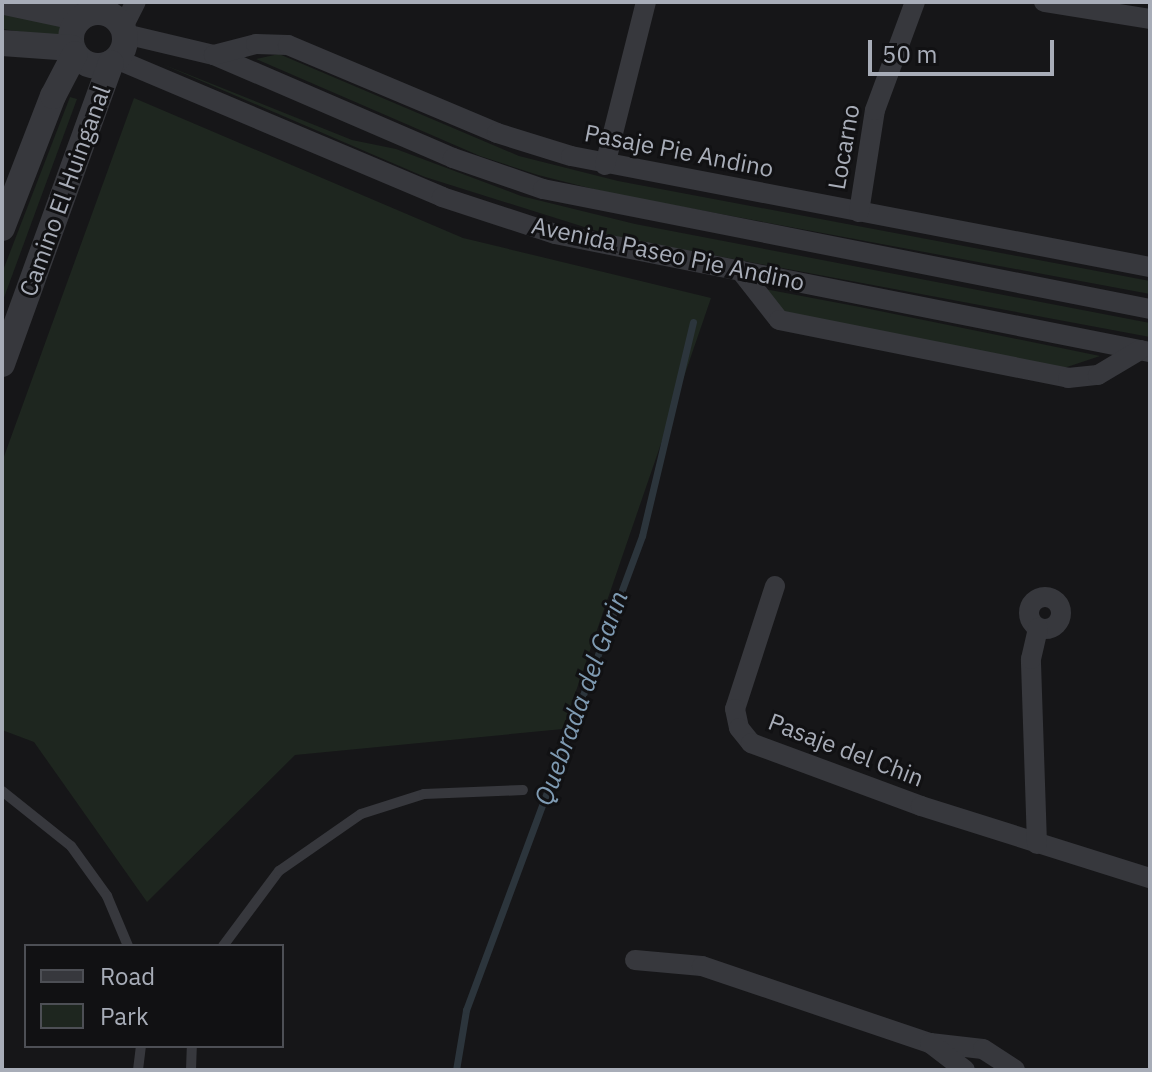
<!DOCTYPE html>
<style>
body{margin:0}
#map{position:relative;width:1152px;height:1072px;overflow:hidden;background:#161618;font-family:"IBM Plex Sans",sans-serif}
div>[style]{position:absolute}
.green>*{inset:0;background:#1e261f}
.stream>*{height:7px;margin:-3.5px;padding:0 3.5px;transform-origin:3.5px;border-radius:3.5px;background:#2c353c}
.service>*{height:10px;margin:-5px;padding:0 5px;transform-origin:5px;border-radius:5px;background:#37383d}
.minor>*{height:20px;margin:-10px;padding:0 10px;transform-origin:10px;border-radius:10px;background:#37383d}
.minor>.ring{margin:-10px;padding:0;box-sizing:content-box;background:none;border:20px solid #37383d;border-radius:50%}
.tertiary>*{height:26px;margin:-13px;padding:0 13px;transform-origin:13px;border-radius:13px;background:#37383d}
.tertiary>.ring{margin:-13px;padding:0;box-sizing:content-box;background:none;border:26px solid #37383d;border-radius:50%}
span{translate:-50% -50%;white-space:nowrap;text-align:center;line-height:1.15;-webkit-text-stroke:6px #111113;paint-order:stroke}
.street-label{font-size:24px;color:#a8adb8}
.water-label{font-size:26px;color:#7f9bb3;font-style:italic}
.frame{position:absolute;inset:0;border:4px solid #a8adb8;pointer-events:none}
.legend{position:absolute;left:24px;top:944px;width:260px;height:104px;box-sizing:border-box;background:#111113;border:2px solid #4d4f55;margin:0;padding:10px 14px;list-style:none;font-size:24px;color:#a8adb8}
.legend li{display:flex;align-items:center;gap:16px;height:40px}
.legend b{width:40px;border:2px solid #4d4f55}
.scale{position:absolute;left:868px;top:40px;width:186px;height:36px;box-sizing:border-box;border:4px solid #a8adb8;border-top:0;padding-left:10px;font-size:24px;line-height:28px;white-space:nowrap;color:#a8adb8;-webkit-text-stroke:6px #111113;paint-order:stroke}
</style>
<div id="map">
<div class="green">
<div style="clip-path:polygon(2px 14px,63px 21px,65px 31px,57px 37px,2px 29px)"></div>
<div style="clip-path:polygon(279px 54px,519px 156px,618px 181px,1150px 281px,1150px 294px,613px 194px,538px 175px,480px 156px,256px 59px)"></div>
<div style="clip-path:polygon(162px 64px,352px 140px,396px 149px,521px 196px,635px 224px,1150px 323px,1150px 337px,616px 237px,425px 177px)"></div>
<div style="clip-path:polygon(70px 97px,77px 99px,2px 303px,2px 273px)"></div>
<div style="clip-path:polygon(134px 98px,463px 238px,711px 298px,563px 729px,295px 755px,147px 902px,34px 742px,2px 730px,2px 462px)"></div>
<div style="clip-path:polygon(760px 288px,860px 307px,1100px 356px,1064px 368px,787px 314px)"></div>
</div>
<div class="stream">
<div style="left:456px;top:1070px;width:61px;rotate:-80.5deg"></div>
<div style="left:466px;top:1010px;width:506px;rotate:-69.63deg"></div>
<div style="left:642px;top:536px;width:220px;rotate:-76.6deg"></div>
</div>
<div class="service">
<div style="left:2px;top:791px;width:88px;rotate:38.6deg"></div>
<div style="left:71px;top:846px;width:62px;rotate:54.2deg"></div>
<div style="left:107px;top:896px;width:54px;rotate:67.2deg"></div>
<div style="left:223px;top:946px;width:94px;rotate:-53.3deg"></div>
<div style="left:279px;top:871px;width:100px;rotate:-34.8deg"></div>
<div style="left:361px;top:814px;width:66px;rotate:-17.6deg"></div>
<div style="left:424px;top:794px;width:99px;rotate:-2.3deg"></div>
<div style="left:138px;top:1070px;width:24px;rotate:-83deg"></div>
<div style="left:191px;top:1070px;width:24px;rotate:-88deg"></div>
</div>
<div class="minor">
<div style="left:1044px;top:2px;width:107px;rotate:9.1deg"></div>
<div style="left:123px;top:27px;width:28px;rotate:-63deg"></div>
<div style="left:125px;top:34px;width:91px;rotate:13.3deg"></div>
<div style="left:214px;top:55px;width:260px;rotate:23.3deg"></div>
<div style="left:453px;top:158px;width:95px;rotate:19deg"></div>
<div style="left:543px;top:189px;width:619px;rotate:11.18deg"></div>
<div style="left:214px;top:55px;width:43px;rotate:-14.7deg"></div>
<div style="left:256px;top:44px;width:32px;rotate:2deg"></div>
<div style="left:288px;top:45px;width:227px;rotate:22.8deg"></div>
<div style="left:497px;top:133px;width:77px;rotate:17.3deg"></div>
<div style="left:571px;top:156px;width:590px;rotate:10.85deg"></div>
<div style="left:116px;top:59px;width:354px;rotate:22.9deg"></div>
<div style="left:442px;top:197px;width:119px;rotate:18.1deg"></div>
<div style="left:555px;top:234px;width:607px;rotate:11.22deg"></div>
<div style="left:605px;top:165px;width:168px;rotate:-75.9deg"></div>
<div style="left:859px;top:212px;width:103px;rotate:-81.1deg"></div>
<div style="left:875px;top:110px;width:115px;rotate:-69.7deg"></div>
<div style="left:740px;top:270px;width:63px;rotate:52deg"></div>
<div style="left:779px;top:320px;width:295px;rotate:11.3deg"></div>
<div style="left:1068px;top:378px;width:30px;rotate:-6deg"></div>
<div style="left:1098px;top:375px;width:49px;rotate:-30.8deg"></div>
<div style="left:775px;top:586px;width:129px;rotate:108deg"></div>
<div style="left:735px;top:709px;width:19px;rotate:78deg"></div>
<div style="left:739px;top:728px;width:19px;rotate:51deg"></div>
<div style="left:751px;top:743px;width:181px;rotate:20.3deg"></div>
<div style="left:921px;top:806px;width:240px;rotate:17.5deg"></div>
<div class="ring" style="left:1029px;top:597px;width:12px;height:12px"></div>
<div style="left:1037px;top:844px;width:185px;rotate:-91.9deg"></div>
<div style="left:1031px;top:659px;width:32px;rotate:-77deg"></div>
<div style="left:635px;top:960px;width:67px;rotate:5.1deg"></div>
<div style="left:702px;top:966px;width:241px;rotate:18.7deg"></div>
<div style="left:930px;top:1043px;width:53px;rotate:6.5deg"></div>
<div style="left:983px;top:1049px;width:38px;rotate:33deg"></div>
<div style="left:930px;top:1043px;width:44px;rotate:37.6deg"></div>
</div>
<div class="tertiary">
<div style="left:5px;top:2px;width:77px;rotate:12deg"></div>
<div class="ring" style="left:71px;top:12px;width:28px;height:28px"></div>
<div style="left:2px;top:43px;width:70px;rotate:4.1deg"></div>
<div style="left:2px;top:228px;width:142px;rotate:-68.9deg"></div>
<div style="left:53px;top:96px;width:47px;rotate:-62.4deg"></div>
<div style="left:2px;top:364px;width:320px;rotate:-70.1deg"></div>
</div>
<div class="street-label">
<span style="left:844px;top:147px;rotate:-80deg">Locarno</span>
<span style="left:679px;top:151px;rotate:11deg">Pasaje Pie Andino</span>
<span style="left:65px;top:191px;rotate:-70deg">Camino El Huinganal</span>
<span style="left:668px;top:254px;rotate:12deg">Avenida Paseo Pie Andino</span>
<span style="left:846px;top:750px;rotate:21deg">Pasaje del Chin</span>
</div>
<div class="water-label">
<span style="left:581px;top:698px;rotate:-70deg">Quebrada del Garin</span>
</div>
<div class="frame"></div>
<ul class="legend">
<li><b style="height:10px;background:#37383d"></b>Road</li>
<li><b style="height:22px;background:#1e261f"></b>Park</li>
</ul>
<div class="scale">50 m</div>
</div>
